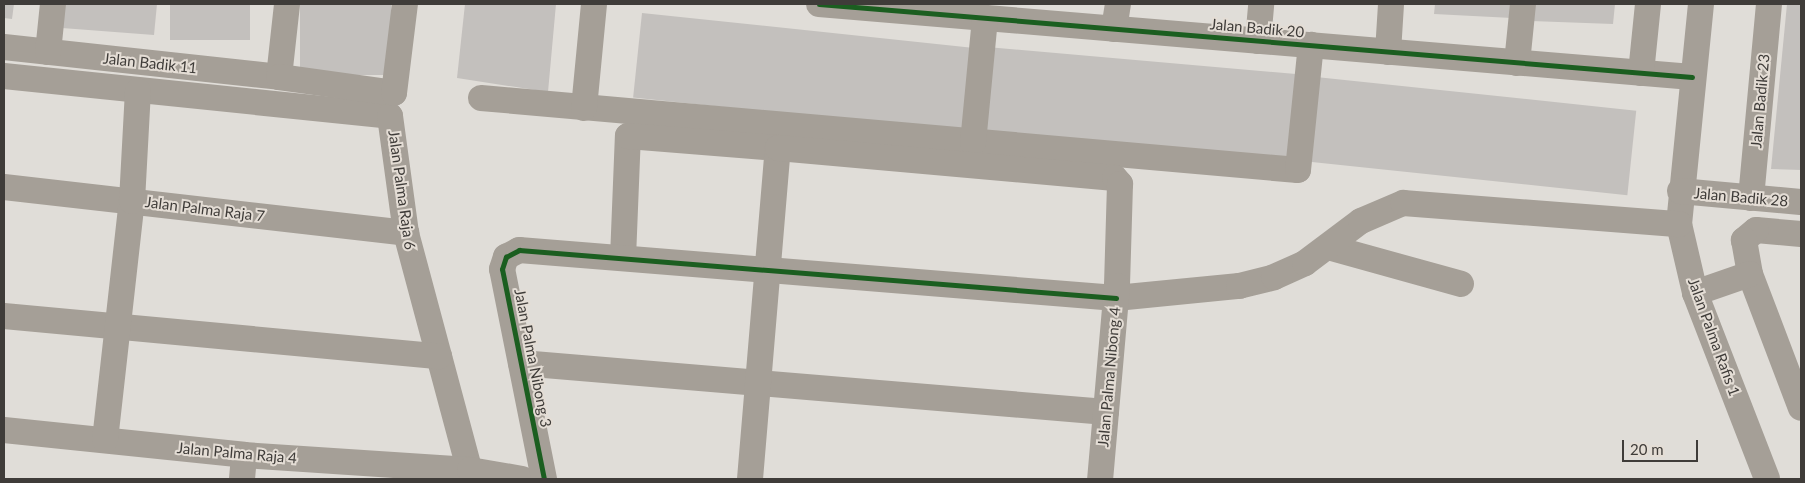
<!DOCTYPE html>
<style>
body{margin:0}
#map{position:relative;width:1805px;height:483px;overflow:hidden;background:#e0ddd8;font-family:Lato,sans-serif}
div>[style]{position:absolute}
.building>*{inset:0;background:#c3c0bd;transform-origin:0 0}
.minor>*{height:26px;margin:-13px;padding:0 13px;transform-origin:13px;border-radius:13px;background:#a59f97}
.cycleway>*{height:5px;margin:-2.5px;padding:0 2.5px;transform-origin:2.5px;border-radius:2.5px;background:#1b5e20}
span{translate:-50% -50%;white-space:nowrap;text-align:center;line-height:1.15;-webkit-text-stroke:4px #e4ddd5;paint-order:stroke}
.street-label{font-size:15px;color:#3f3c39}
.frame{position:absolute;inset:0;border:5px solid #3f3c39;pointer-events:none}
.scale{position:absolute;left:1622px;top:440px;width:76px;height:22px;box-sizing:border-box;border:2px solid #3f3c39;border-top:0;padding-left:6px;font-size:15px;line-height:18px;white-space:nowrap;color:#3f3c39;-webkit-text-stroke:4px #e4ddd5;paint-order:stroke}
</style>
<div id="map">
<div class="building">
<div style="clip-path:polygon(4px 4px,14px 4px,12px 19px,4px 18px)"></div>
<div style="clip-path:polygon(65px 4px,157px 4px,154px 35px,62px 28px)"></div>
<div style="left:170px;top:4px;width:80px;height:36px"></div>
<div style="left:300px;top:4px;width:91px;height:71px"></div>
<div style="clip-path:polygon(465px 4px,556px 4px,548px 92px,457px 78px)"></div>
<div style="clip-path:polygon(1435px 4px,1513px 4px,1512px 18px,1434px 14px)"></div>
<div style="clip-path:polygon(1533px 4px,1615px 4px,1613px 24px,1531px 21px)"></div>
<div style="clip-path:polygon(1787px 4px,1801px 4px,1801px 170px,1771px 169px)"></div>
<div style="left:642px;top:13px;width:334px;height:85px;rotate:6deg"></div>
<div style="left:987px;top:47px;width:313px;height:84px;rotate:5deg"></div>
<div style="left:1316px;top:77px;width:322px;height:85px;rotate:6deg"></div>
</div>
<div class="minor">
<div style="left:819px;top:4px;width:876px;rotate:4.78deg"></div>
<div style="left:1701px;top:4px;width:221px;rotate:95.7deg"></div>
<div style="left:1679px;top:224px;width:71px;rotate:76.9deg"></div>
<div style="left:1695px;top:293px;width:199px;rotate:68.8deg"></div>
<div style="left:1114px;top:29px;width:25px;rotate:-81deg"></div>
<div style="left:1258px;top:41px;width:37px;rotate:-85deg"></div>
<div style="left:4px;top:47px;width:277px;rotate:6.2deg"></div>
<div style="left:279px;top:77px;width:73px;rotate:-83.7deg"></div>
<div style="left:48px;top:52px;width:48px;rotate:-84.1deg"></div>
<div style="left:1388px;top:52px;width:48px;rotate:-86.4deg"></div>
<div style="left:1517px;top:63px;width:59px;rotate:-84.2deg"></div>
<div style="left:1641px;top:73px;width:69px;rotate:-84.2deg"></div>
<div style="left:4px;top:76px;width:388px;rotate:5.9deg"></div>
<div style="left:390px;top:116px;width:118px;rotate:82.2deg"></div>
<div style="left:406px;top:233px;width:255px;rotate:75deg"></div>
<div style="left:279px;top:77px;width:116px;rotate:7.9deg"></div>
<div style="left:394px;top:93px;width:90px;rotate:-83deg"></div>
<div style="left:481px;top:98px;width:820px;rotate:5.04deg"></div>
<div style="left:1298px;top:170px;width:126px;rotate:-84.1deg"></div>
<div style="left:584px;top:108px;width:104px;rotate:-84.5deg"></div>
<div style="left:973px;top:143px;width:126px;rotate:-84.5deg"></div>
<div style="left:4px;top:187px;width:405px;rotate:6.5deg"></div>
<div style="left:1680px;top:191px;width:121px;rotate:5.2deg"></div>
<div style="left:1751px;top:198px;width:195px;rotate:-84.7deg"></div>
<div style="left:1801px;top:234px;width:45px;rotate:-174.9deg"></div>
<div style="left:1756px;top:230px;width:16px;rotate:140deg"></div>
<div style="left:1744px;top:240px;width:35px;rotate:80deg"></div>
<div style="left:1750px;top:274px;width:143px;rotate:69.2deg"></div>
<div style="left:1328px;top:247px;width:138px;rotate:15.5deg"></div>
<div style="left:623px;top:258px;width:122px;rotate:-87.7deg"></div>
<div style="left:628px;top:136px;width:150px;rotate:4.6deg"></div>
<div style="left:1695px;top:293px;width:58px;rotate:-19.1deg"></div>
<div style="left:4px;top:316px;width:437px;rotate:5.3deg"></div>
<div style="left:521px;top:363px;width:587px;rotate:4.79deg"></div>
<div style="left:4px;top:430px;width:241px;rotate:5.9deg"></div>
<div style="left:244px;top:455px;width:226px;rotate:3.8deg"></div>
<div style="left:470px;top:470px;width:53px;rotate:9.8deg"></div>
<div style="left:105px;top:440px;width:241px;rotate:-83.6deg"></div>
<div style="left:132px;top:201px;width:110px;rotate:-86.9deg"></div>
<div style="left:242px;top:479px;width:24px;rotate:-85deg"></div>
<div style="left:544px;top:479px;width:214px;rotate:-101.3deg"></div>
<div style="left:502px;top:269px;width:13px;rotate:-72deg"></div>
<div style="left:506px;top:257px;width:15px;rotate:-28deg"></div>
<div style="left:519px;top:250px;width:599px;rotate:4.6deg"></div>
<div style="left:1116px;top:298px;width:124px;rotate:-5.6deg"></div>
<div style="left:1239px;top:286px;width:36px;rotate:-14deg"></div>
<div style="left:1274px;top:277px;width:34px;rotate:-24deg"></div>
<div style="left:1305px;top:263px;width:70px;rotate:-36.9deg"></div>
<div style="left:1361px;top:221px;width:46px;rotate:-23.2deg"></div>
<div style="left:1403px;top:203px;width:277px;rotate:4.4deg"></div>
<div style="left:750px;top:479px;width:332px;rotate:-85.2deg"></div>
<div style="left:778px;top:148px;width:338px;rotate:5.1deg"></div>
<div style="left:1115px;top:178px;width:8px;rotate:50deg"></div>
<div style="left:1120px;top:184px;width:102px;rotate:91.7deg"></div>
<div style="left:1117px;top:286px;width:194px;rotate:95deg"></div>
</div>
<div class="cycleway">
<div style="left:819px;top:4px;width:876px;rotate:4.78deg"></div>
<div style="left:544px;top:479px;width:214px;rotate:-101.3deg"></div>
<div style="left:502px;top:269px;width:13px;rotate:-72deg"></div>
<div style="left:506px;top:257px;width:15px;rotate:-28deg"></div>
<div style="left:519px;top:250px;width:599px;rotate:4.6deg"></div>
</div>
<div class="street-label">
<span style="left:1257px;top:28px;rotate:5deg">Jalan Badik 20</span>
<span style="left:150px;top:63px;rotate:6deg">Jalan Badik 11</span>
<span style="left:1760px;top:101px;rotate:-85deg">Jalan Badik 23</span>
<span style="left:402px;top:190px;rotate:82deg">Jalan Palma Raja 6</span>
<span style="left:1741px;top:197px;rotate:5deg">Jalan Badik 28</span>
<span style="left:205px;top:209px;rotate:7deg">Jalan Palma Raja 7</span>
<span style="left:1714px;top:337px;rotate:70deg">Jalan Palma Rafis 1</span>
<span style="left:533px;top:358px;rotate:79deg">Jalan Palma Nibong 3</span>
<span style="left:1109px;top:377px;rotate:-85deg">Jalan Palma Nibong 4</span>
<span style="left:237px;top:453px;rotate:5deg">Jalan Palma Raja 4</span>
</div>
<div class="frame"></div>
<div class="scale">20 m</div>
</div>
